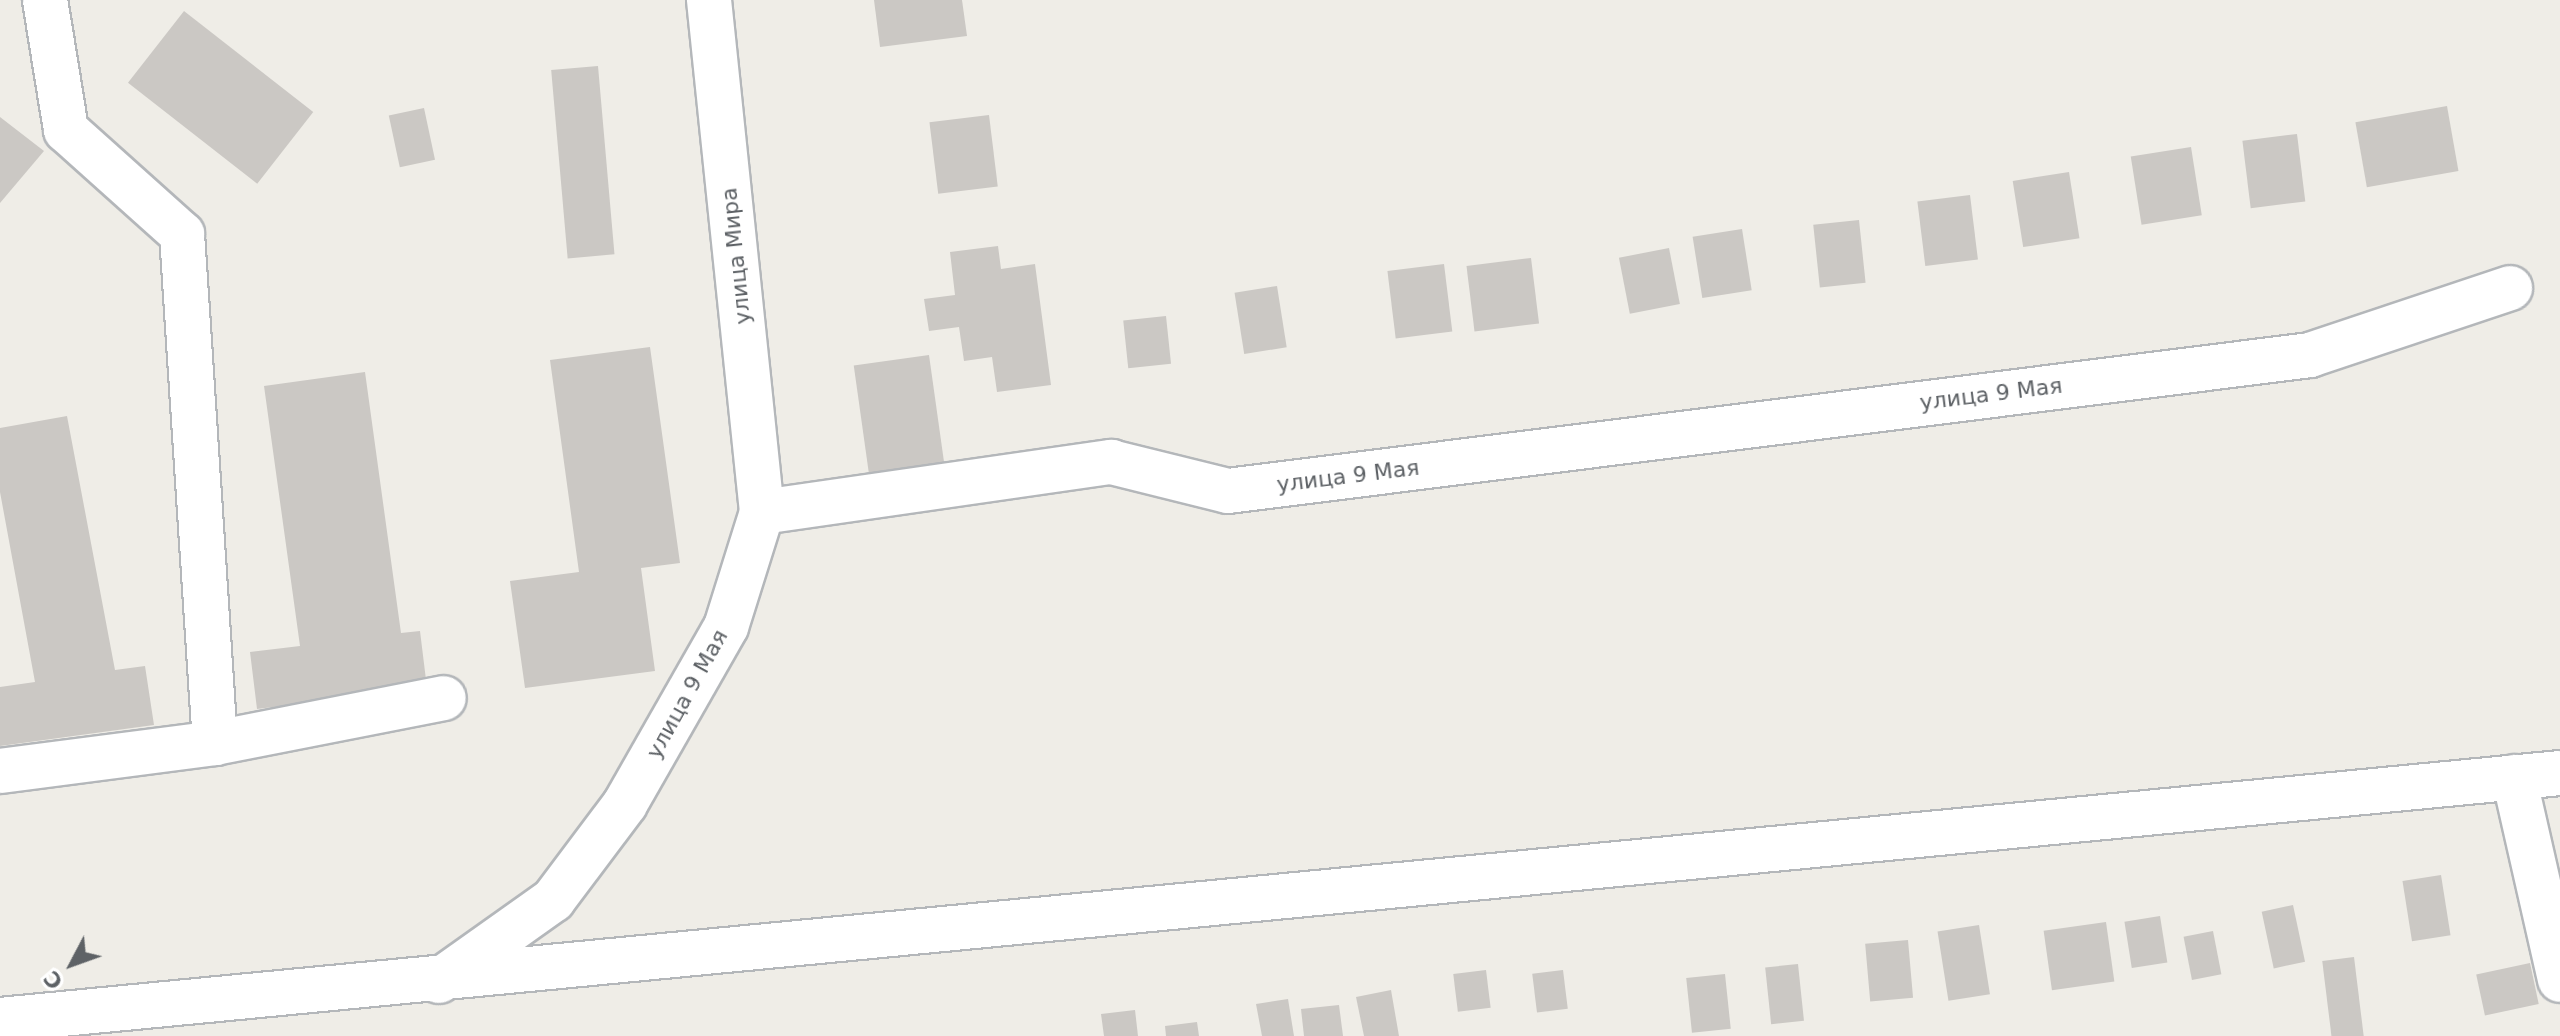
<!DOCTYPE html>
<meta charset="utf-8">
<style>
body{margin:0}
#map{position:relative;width:2560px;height:1036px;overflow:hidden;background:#efede7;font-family:"DejaVu Sans",sans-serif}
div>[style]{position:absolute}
.building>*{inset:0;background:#cbc8c4;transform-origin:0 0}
.roads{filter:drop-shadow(2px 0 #b4b7ba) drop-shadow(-2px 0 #b4b7ba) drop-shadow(0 2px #b4b7ba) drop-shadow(0 -2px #b4b7ba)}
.minor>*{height:44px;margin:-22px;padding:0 22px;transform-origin:22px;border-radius:22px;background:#fff}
span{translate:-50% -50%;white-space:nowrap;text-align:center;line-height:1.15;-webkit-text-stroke:7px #fff;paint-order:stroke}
.street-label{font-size:22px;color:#5e6266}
.north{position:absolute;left:32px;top:924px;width:80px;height:80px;-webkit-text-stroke:6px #fff;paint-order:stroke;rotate:229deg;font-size:22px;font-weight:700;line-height:32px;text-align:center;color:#5e6266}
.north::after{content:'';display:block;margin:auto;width:28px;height:36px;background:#5e6266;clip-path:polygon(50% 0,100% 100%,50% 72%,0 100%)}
</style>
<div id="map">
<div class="building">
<div style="clip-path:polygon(874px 0,962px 0,967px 36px,880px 47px)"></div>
<div style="left:184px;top:11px;width:164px;height:91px;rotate:38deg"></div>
<div style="left:598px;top:66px;width:189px;height:47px;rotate:85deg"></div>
<div style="left:2447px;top:106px;width:66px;height:93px;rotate:80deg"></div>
<div style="left:424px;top:108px;width:53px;height:36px;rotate:78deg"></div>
<div style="left:989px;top:115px;width:72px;height:60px;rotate:83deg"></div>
<div style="clip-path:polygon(0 117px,44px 151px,0 203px)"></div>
<div style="left:2297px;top:134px;width:68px;height:55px;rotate:83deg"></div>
<div style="left:2191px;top:147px;width:69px;height:61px;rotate:81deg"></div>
<div style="left:2069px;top:172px;width:67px;height:57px;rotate:81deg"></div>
<div style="left:1970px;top:195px;width:65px;height:53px;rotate:83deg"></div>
<div style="left:1859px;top:220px;width:63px;height:46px;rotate:84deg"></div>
<div style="left:1742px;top:229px;width:62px;height:50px;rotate:81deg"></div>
<div style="clip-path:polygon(998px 246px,1001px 269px,1035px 264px,1051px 385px,997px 392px,992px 357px,964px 361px,959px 327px,929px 331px,924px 299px,955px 295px,950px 252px)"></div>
<div style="left:1669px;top:248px;width:57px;height:51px;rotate:79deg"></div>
<div style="left:1531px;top:258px;width:66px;height:65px;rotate:83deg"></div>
<div style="left:1444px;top:264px;width:68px;height:57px;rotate:83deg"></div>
<div style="left:1277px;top:286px;width:62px;height:43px;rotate:81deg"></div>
<div style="left:1166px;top:316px;width:48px;height:43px;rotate:84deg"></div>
<div style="clip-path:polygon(650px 347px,680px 563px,641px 568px,655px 671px,525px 688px,510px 581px,579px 572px,550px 360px)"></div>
<div style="left:929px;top:355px;width:109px;height:76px;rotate:82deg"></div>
<div style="clip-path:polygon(365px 372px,401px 633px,420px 631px,427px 688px,257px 709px,250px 652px,300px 646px,264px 386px)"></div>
<div style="clip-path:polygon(67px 416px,115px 670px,145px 666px,154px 725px,0 746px,0 687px,35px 682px,0 492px,0 428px)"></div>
<div style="left:2441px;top:875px;width:61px;height:39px;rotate:81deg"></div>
<div style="left:2293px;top:905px;width:58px;height:32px;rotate:78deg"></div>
<div style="left:2160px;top:916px;width:47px;height:36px;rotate:81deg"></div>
<div style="left:2106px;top:922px;width:60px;height:63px;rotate:82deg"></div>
<div style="left:1979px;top:925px;width:70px;height:42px;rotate:81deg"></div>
<div style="left:2213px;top:931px;width:44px;height:30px;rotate:79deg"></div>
<div style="left:1908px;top:940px;width:58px;height:43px;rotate:85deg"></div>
<div style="left:2354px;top:957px;width:80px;height:32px;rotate:83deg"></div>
<div style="left:2530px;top:963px;width:42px;height:55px;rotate:78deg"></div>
<div style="left:1798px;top:964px;width:57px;height:33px;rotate:84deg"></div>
<div style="left:1486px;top:970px;width:38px;height:33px;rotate:83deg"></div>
<div style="left:1563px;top:970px;width:39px;height:31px;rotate:83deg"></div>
<div style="left:1725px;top:974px;width:55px;height:39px;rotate:84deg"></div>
<div style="clip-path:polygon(1391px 990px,1399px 1036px,1364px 1036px,1356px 997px)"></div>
<div style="clip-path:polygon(1288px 999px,1294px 1036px,1262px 1036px,1256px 1004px)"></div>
<div style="clip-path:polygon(1339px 1005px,1343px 1036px,1304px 1036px,1301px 1009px)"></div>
<div style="clip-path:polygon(1135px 1010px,1138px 1036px,1104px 1036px,1101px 1014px)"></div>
<div style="clip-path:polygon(1197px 1022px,1199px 1036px,1166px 1036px,1165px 1026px)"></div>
</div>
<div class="roads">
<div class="minor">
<div style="left:45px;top:0;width:132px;rotate:80.8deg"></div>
<div style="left:66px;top:130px;width:156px;rotate:41.9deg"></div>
<div style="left:182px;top:234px;width:510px;rotate:86.29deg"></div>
<div style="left:762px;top:512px;width:353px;rotate:-8.2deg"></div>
<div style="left:1111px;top:462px;width:121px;rotate:13.9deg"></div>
<div style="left:1228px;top:491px;width:1091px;rotate:-7.16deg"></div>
<div style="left:2310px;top:355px;width:211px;rotate:-18.5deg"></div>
<div style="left:0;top:771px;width:217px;rotate:-7.4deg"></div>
<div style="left:215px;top:743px;width:233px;rotate:-11.1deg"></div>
<div style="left:2514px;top:777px;width:208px;rotate:77.2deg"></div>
<div style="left:439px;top:981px;width:140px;rotate:-35.4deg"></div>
<div style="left:553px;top:900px;width:120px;rotate:-53.1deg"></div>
<div style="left:625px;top:804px;width:204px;rotate:-60.3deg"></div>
<div style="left:726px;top:627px;width:121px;rotate:-72.6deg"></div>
<div style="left:762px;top:512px;width:515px;rotate:-95.91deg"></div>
<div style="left:0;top:1020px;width:2572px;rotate:-5.51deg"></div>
</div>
</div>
<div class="street-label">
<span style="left:736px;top:256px;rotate:-96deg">улица Мира</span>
<span style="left:1991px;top:394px;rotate:-7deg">улица 9 Мая</span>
<span style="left:1348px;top:476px;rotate:-7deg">улица 9 Мая</span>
<span style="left:687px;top:694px;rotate:-61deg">улица 9 Мая</span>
</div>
<div class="north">С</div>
</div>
